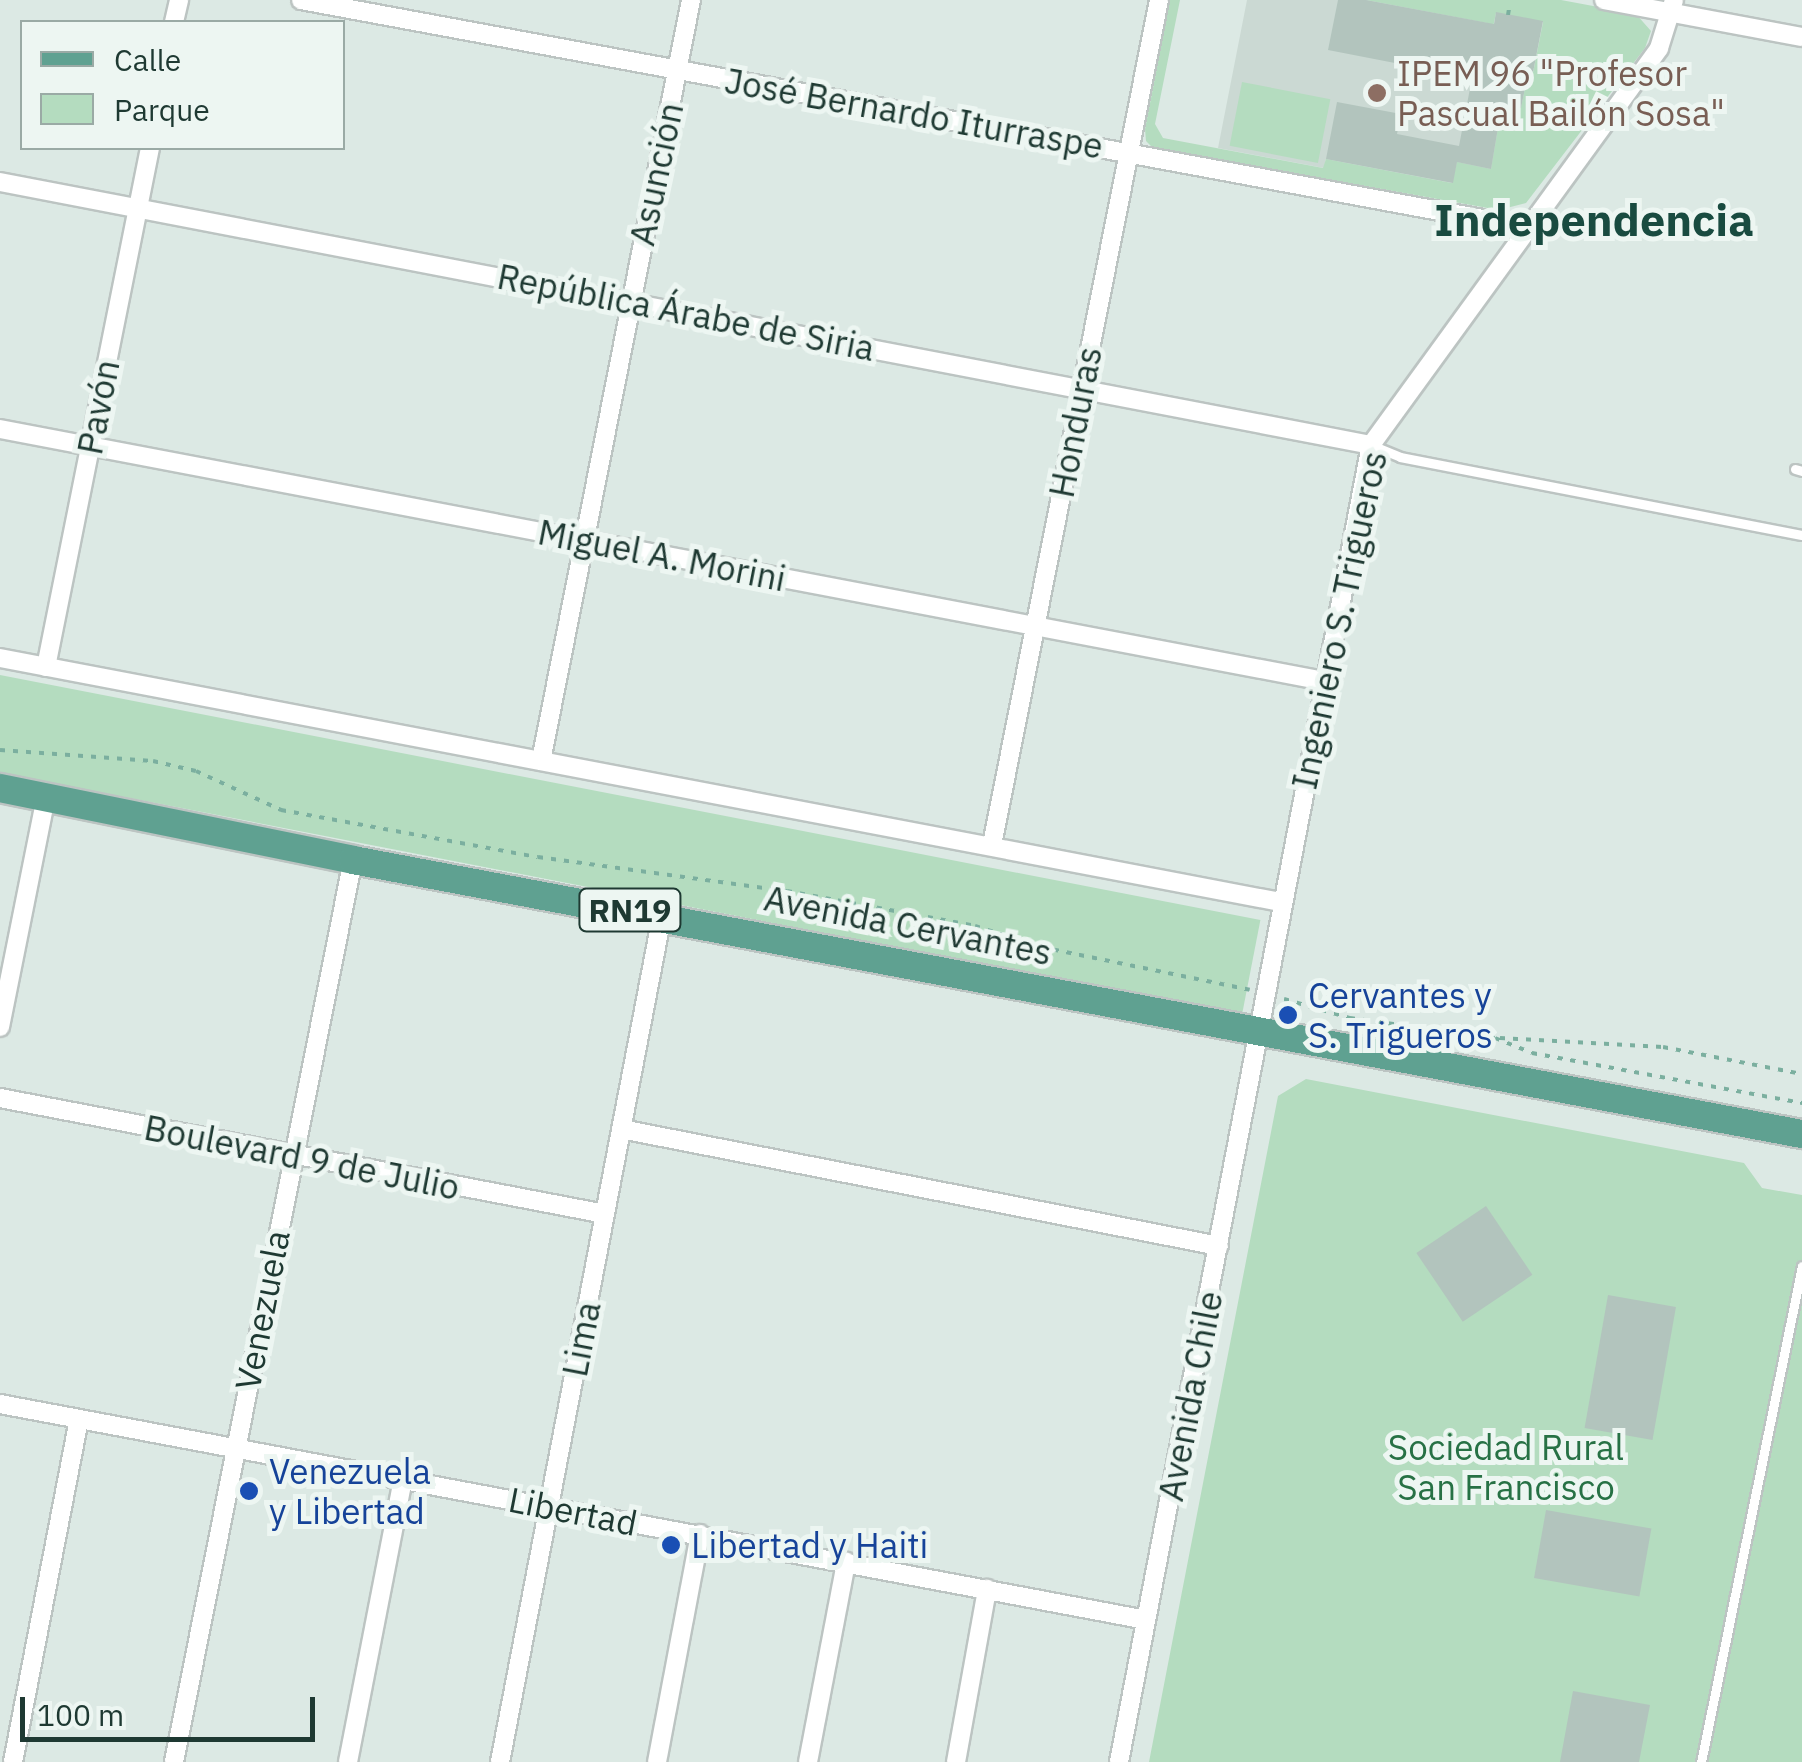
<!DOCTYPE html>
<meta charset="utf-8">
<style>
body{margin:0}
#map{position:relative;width:1802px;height:1762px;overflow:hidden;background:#dce9e4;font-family:"IBM Plex Sans",sans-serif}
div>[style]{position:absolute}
.built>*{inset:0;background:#cbd9d3}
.green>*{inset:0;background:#b4dcbf;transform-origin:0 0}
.building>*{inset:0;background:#b2c4bd;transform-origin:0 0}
.path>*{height:4px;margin-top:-2px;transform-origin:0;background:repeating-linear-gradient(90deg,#7baf9f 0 5px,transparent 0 13px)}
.roads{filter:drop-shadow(2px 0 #bcc4c2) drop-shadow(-2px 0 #bcc4c2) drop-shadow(0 2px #bcc4c2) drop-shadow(0 -2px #bcc4c2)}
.service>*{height:9px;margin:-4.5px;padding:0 4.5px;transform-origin:4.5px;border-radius:4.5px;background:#fff}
.minor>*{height:18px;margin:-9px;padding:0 9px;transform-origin:9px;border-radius:9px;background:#fff}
.primary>*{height:28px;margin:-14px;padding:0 14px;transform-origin:14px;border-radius:14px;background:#5fa191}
.dots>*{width:28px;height:28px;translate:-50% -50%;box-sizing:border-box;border:5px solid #edf6f2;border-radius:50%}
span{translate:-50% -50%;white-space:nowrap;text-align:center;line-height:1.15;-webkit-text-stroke:10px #edf6f2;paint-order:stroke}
.shield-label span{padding:2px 8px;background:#edf6f2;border:2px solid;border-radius:8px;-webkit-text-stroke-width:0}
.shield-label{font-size:32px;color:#1e3932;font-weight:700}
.education-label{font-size:35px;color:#785e54}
.left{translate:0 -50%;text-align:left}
.street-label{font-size:35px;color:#1e3932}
.transit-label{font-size:35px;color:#164399}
.park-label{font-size:35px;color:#277145}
.district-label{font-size:45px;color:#194b40;font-weight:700}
.legend{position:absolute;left:20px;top:20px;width:325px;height:130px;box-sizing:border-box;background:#edf6f2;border:2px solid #9aaaa5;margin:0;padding:12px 18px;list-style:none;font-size:30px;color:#1e3932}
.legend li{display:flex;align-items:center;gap:20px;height:50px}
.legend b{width:50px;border:2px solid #9aaaa5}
.scale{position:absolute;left:20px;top:1697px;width:295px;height:45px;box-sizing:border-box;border:5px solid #1e3932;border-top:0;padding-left:12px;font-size:30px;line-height:35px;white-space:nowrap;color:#1e3932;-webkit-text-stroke:8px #edf6f2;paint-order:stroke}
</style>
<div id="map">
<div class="built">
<div style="clip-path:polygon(1247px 0,1366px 0,1488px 23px,1525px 88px,1521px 107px,1491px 169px,1453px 183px,1326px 159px,1324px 168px,1218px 148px)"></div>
</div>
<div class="green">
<div style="clip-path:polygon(1170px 0,1180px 0,1155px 124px,1163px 138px,1323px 168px,1326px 159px,1452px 183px,1457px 162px,1491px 169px,1502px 104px,1521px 107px,1525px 88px,1530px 88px,1543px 22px,1496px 13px,1490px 42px,1487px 23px,1366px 0,1561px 0,1636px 14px,1651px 31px,1645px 48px,1526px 203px,1499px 210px,1153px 148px,1146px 141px,1145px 129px)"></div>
<div style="left:1242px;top:82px;width:90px;height:65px;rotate:11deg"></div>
<div style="left:0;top:675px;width:1284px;height:96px;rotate:11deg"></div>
<div style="clip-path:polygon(1306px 1079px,1744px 1163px,1762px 1188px,1802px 1195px,1802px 1762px,1149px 1762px,1278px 1096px)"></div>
</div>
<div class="building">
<div style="clip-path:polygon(1338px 0,1366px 0,1494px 24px,1496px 12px,1543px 21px,1530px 88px,1525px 88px,1521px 108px,1502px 104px,1491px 169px,1457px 162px,1453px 183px,1326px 159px,1337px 102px,1401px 114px,1397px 134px,1459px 146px,1472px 78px,1328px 50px)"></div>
<div style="left:1486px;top:1206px;width:83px;height:84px;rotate:56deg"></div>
<div style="left:1608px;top:1295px;width:69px;height:135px;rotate:10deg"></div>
<div style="left:1546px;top:1510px;width:107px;height:69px;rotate:10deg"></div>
<div style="clip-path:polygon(1573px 1691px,1650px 1705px,1639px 1762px,1560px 1762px)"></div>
</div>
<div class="path">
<div style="left:1508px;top:15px;width:6px;rotate:-81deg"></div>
<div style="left:0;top:750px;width:153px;rotate:4.1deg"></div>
<div style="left:153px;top:761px;width:44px;rotate:13.1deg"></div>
<div style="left:196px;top:771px;width:94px;rotate:24.6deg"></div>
<div style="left:281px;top:810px;width:261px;rotate:10.4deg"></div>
<div style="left:538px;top:857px;width:251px;rotate:7.8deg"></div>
<div style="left:787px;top:891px;width:191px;rotate:10.5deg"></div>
<div style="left:975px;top:926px;width:69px;rotate:17.7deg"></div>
<div style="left:1041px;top:947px;width:213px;rotate:11.6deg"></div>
<div style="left:1284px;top:999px;width:69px;rotate:16.1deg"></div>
<div style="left:1350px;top:1018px;width:146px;rotate:7.9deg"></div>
<div style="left:1495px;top:1038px;width:40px;rotate:22deg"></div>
<div style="left:1532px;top:1053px;width:275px;rotate:10.5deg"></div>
<div style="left:1500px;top:1038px;width:163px;rotate:3.2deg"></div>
<div style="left:1663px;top:1047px;width:142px;rotate:11deg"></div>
</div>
<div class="roads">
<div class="service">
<div style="left:1371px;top:445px;width:31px;rotate:22deg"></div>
<div style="left:1400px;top:457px;width:409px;rotate:11deg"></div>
<div style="left:1795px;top:469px;width:7px;rotate:16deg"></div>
<div style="left:1701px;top:1762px;width:506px;rotate:-78.49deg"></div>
</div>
<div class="minor">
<div style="left:301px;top:0;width:1246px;rotate:10.5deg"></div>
<div style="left:1604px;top:0;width:201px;rotate:10.6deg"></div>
<div style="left:174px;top:22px;width:23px;rotate:-77deg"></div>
<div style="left:0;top:182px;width:1396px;rotate:10.86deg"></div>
<div style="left:0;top:429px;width:1347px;rotate:10.78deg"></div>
<div style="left:0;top:658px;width:1303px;rotate:10.79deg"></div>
<div style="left:46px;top:667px;width:529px;rotate:-78.67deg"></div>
<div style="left:541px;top:761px;width:776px;rotate:-78.85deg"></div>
<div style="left:992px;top:845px;width:861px;rotate:-78.82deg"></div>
<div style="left:0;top:1027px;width:235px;rotate:-78.7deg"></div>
<div style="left:0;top:1098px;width:616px;rotate:10.85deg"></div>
<div style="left:621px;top:1129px;width:609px;rotate:11.07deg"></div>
<div style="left:0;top:1404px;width:1166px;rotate:10.67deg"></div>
<div style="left:13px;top:1762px;width:349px;rotate:-79.1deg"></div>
<div style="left:174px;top:1762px;width:920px;rotate:-78.78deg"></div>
<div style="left:348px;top:1762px;width:288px;rotate:-79deg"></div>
<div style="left:500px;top:1762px;width:861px;rotate:-79.16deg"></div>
<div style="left:657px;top:1762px;width:232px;rotate:-79.3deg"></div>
<div style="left:808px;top:1762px;width:204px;rotate:-79.2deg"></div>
<div style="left:956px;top:1762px;width:176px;rotate:-79.8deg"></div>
<div style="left:1119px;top:1762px;width:1341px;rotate:-79.17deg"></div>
<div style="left:1371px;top:445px;width:490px;rotate:-54deg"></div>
<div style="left:1659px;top:48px;width:50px;rotate:-72.6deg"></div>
</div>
<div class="primary">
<div style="left:0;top:788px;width:360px;rotate:11.5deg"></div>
<div style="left:353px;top:860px;width:1475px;rotate:10.71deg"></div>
</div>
</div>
<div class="dots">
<div style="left:1377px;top:93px;background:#8d6e63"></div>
<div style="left:1288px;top:1015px;background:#1a4fb4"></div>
<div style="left:249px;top:1491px;background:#1a4fb4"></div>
<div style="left:671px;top:1545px;background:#1a4fb4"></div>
</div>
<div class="shield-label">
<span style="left:630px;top:910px">RN19</span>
</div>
<div class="education-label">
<span class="left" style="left:1397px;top:93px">IPEM 96 "Profesor<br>Pascual Bailón Sosa"</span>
</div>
<div class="street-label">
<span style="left:914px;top:113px;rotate:10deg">José Bernardo Iturraspe</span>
<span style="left:656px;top:174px;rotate:-78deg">Asunción</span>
<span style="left:686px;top:312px;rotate:11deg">República Árabe de Siria</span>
<span style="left:98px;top:407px;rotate:-79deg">Pavón</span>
<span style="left:1075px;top:422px;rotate:-79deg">Honduras</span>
<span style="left:662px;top:555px;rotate:11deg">Miguel A. Morini</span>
<span style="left:1339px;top:620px;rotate:-78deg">Ingeniero S. Trigueros</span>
<span style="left:908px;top:925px;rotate:11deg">Avenida Cervantes</span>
<span style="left:302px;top:1157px;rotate:11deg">Boulevard 9 de Julio</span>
<span style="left:262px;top:1310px;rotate:-79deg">Venezuela</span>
<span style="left:581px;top:1339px;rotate:-79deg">Lima</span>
<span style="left:1190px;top:1396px;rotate:-79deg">Avenida Chile</span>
<span style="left:573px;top:1511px;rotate:11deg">Libertad</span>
</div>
<div class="transit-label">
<span class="left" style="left:1308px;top:1015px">Cervantes y<br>S. Trigueros</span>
<span class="left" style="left:269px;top:1491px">Venezuela<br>y Libertad</span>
<span class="left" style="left:691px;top:1545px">Libertad y Haiti</span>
</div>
<div class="park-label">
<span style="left:1506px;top:1467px">Sociedad Rural<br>San Francisco</span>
</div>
<div class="district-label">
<span style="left:1594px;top:220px">Independencia</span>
</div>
<ul class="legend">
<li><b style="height:12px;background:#5fa191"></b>Calle</li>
<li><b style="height:28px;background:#b4dcbf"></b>Parque</li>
</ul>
<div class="scale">100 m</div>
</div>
